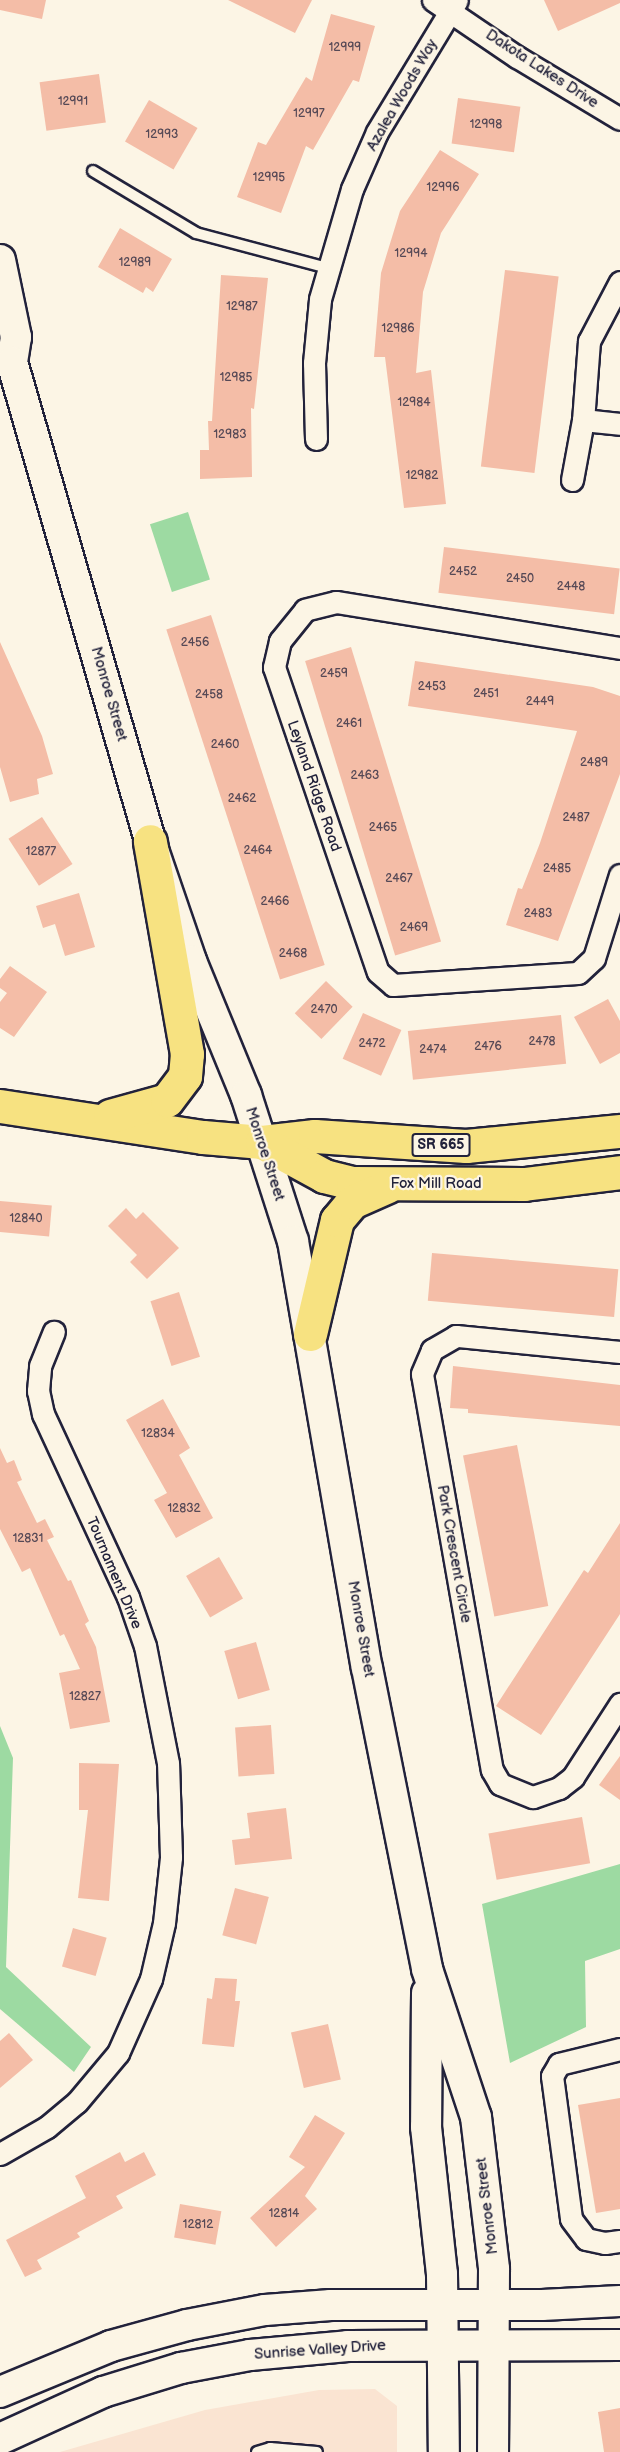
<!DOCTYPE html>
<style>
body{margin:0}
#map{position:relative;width:620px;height:2452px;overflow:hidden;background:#fcf5e5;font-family:"Balsamiq Sans",sans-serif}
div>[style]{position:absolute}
.built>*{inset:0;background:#fae4d2}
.green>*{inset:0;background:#9ddaa2;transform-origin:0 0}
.building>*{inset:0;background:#f4bda7;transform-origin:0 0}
.roads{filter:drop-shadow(2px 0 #22223b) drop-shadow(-2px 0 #22223b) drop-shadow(0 2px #22223b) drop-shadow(0 -2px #22223b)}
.service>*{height:10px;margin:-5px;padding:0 5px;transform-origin:5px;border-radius:5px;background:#fcf5e5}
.minor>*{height:21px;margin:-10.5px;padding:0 10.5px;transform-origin:10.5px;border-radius:10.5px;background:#fcf5e5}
.secondary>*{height:30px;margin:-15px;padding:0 15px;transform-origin:15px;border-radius:15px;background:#fcf5e5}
.primary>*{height:33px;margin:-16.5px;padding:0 16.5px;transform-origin:16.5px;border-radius:16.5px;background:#f7e281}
span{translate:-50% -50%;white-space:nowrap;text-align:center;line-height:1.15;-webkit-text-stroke:4.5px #fcf5e5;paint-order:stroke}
.number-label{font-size:12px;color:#564956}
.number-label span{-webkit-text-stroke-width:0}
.shield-label span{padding:2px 4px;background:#fcf5e5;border:2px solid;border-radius:4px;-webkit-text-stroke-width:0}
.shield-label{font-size:14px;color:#22223b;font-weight:700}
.street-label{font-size:15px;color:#22223b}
</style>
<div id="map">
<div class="built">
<div style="clip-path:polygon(375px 2389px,397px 2406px,397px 2452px,60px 2452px,205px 2410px,319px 2390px)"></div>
</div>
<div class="green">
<div style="left:188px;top:512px;width:71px;height:40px;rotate:72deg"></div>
<div style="clip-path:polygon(0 1726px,13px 1758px,6px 1967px,91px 2047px,74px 2072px,0 2009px)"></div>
<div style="clip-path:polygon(620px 1864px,620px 1949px,585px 1961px,586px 2027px,510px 2063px,482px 1904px)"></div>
</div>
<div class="building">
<div style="clip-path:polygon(0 0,46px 0,42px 19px,0 10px)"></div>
<div style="clip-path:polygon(228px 0,312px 0,295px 33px)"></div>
<div style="clip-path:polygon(544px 0,620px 0,620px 3px,558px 31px)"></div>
<div style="clip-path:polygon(331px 14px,375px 26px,359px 82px,353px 80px,313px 150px,306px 146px,281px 213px,237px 197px,258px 142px,266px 145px,306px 77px,312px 81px)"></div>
<div style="left:99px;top:74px;width:49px;height:60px;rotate:82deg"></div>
<div style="left:458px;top:98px;width:63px;height:46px;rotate:8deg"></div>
<div style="left:149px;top:100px;width:56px;height:48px;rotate:30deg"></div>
<div style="clip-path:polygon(440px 150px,479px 174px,441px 233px,423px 292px,416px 373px,431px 370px,446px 504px,404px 508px,385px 357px,374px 357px,381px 273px,400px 211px)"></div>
<div style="clip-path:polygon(120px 228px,172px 259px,153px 292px,146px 287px,143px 293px,98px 267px)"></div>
<div style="left:505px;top:270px;width:54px;height:198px;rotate:7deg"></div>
<div style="clip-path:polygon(221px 275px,268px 278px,254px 409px,251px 408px,252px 477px,200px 479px,200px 450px,209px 450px,208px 421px,212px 421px)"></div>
<div style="left:444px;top:547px;width:177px;height:46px;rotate:7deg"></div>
<div style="left:211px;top:615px;width:368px;height:47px;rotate:72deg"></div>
<div style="clip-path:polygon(0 642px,42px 736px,53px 774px,37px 779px,39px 794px,10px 802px,0 767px)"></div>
<div style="left:351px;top:647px;width:308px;height:48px;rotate:73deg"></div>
<div style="clip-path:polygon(415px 661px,593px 687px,620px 696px,620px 774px,558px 941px,506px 925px,518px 888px,522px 889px,540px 843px,577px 731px,408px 706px)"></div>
<div style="left:42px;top:817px;width:56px;height:40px;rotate:57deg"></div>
<div style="clip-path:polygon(79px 893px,95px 947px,65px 956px,55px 924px,43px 928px,36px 906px)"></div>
<div style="clip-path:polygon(10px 966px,47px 992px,14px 1037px,0 1028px,0 1002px,7px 993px,0 988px,0 979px)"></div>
<div style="left:326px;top:981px;width:37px;height:45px;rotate:44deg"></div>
<div style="clip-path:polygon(608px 999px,620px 1021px,620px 1053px,600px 1064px,574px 1017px)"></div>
<div style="left:363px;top:1013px;width:42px;height:50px;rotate:24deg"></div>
<div style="left:561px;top:1015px;width:49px;height:154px;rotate:84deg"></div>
<div style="left:0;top:1201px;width:52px;height:31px;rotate:5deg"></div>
<div style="clip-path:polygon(126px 1208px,136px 1219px,143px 1212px,179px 1248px,147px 1279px,130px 1262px,137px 1255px,108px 1226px)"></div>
<div style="left:432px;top:1253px;width:187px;height:48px;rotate:5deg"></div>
<div style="left:179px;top:1292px;width:68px;height:30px;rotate:72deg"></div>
<div style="clip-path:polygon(453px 1366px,620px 1385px,620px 1426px,468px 1413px,468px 1409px,450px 1408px)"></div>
<div style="clip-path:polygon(163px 1399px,190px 1448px,179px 1455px,213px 1518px,176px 1538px,154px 1500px,167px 1493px,126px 1420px)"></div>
<div style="left:517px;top:1445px;width:164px;height:55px;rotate:79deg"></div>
<div style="clip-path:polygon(0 1448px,7px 1463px,14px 1460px,22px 1480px,17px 1482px,37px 1523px,45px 1519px,54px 1537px,47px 1540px,68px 1581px,71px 1580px,89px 1621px,85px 1624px,96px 1647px,110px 1722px,70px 1729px,59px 1673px,80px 1669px,64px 1634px,60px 1636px,30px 1568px,22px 1572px,0 1529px)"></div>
<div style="clip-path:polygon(620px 1523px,620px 1614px,541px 1735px,496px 1706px,584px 1570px,588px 1573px)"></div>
<div style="left:219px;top:1557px;width:48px;height:38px;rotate:60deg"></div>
<div style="left:256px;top:1642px;width:50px;height:33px;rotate:74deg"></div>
<div style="left:271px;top:1725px;width:49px;height:36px;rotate:86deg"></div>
<div style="clip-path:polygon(620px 1756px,620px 1800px,599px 1785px)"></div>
<div style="clip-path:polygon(79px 1763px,119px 1764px,109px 1901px,78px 1898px,88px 1810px,79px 1810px)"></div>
<div style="clip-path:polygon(286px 1808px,292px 1859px,235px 1865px,232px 1840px,250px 1838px,247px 1813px)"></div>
<div style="left:582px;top:1817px;width:47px;height:95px;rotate:80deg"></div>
<div style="left:235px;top:1888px;width:35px;height:49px;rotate:15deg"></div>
<div style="left:73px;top:1928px;width:35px;height:40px;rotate:16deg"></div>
<div style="clip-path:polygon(215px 1978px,237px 1979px,235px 2001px,240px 2001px,234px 2047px,202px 2044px,207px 1998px,212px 1999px)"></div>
<div style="left:328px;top:2024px;width:57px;height:38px;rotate:77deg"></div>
<div style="clip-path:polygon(9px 2033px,33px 2060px,0 2088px,0 2041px)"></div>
<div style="clip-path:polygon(620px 2098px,620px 2209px,596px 2213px,578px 2105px)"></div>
<div style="clip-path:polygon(315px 2115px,345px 2133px,305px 2196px,317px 2209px,276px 2247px,250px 2218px,305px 2167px,289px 2157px)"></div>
<div style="clip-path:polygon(120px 2152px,125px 2162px,144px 2152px,156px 2175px,116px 2196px,123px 2208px,77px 2233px,80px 2237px,37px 2260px,42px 2269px,25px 2277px,6px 2240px,86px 2198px,75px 2176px)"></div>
<div style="left:180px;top:2204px;width:42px;height:34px;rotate:10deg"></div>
<div style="clip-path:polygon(620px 2408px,620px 2452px,604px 2452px,598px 2412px)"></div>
</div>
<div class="roads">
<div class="service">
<div style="left:93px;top:171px;width:120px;rotate:31deg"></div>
<div style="left:196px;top:233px;width:137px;rotate:14.9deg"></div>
<div style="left:257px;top:2452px;width:14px;rotate:-17deg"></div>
<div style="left:270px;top:2448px;width:47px;rotate:4.9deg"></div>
</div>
<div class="minor">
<div style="left:433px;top:0;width:102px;rotate:34.2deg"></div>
<div style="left:517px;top:57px;width:120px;rotate:31deg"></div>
<div style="left:620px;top:282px;width:67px;rotate:117.7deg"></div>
<div style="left:589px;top:341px;width:79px;rotate:94.3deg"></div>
<div style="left:583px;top:420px;width:37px;rotate:6deg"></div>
<div style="left:316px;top:439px;width:76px;rotate:-91.5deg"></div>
<div style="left:314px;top:363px;width:64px;rotate:-84.6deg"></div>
<div style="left:320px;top:299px;width:115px;rotate:-73.8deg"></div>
<div style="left:352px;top:189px;width:62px;rotate:-66.3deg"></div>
<div style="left:377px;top:132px;width:154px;rotate:-58.8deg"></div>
<div style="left:572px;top:480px;width:61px;rotate:-79.6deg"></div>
<div style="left:620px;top:648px;width:288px;rotate:-170.8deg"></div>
<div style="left:336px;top:602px;width:32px;rotate:166deg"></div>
<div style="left:305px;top:610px;width:40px;rotate:129deg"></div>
<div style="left:280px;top:641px;width:27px;rotate:103deg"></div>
<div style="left:274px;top:667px;width:322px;rotate:71.2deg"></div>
<div style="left:378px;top:972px;width:20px;rotate:41deg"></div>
<div style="left:393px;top:985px;width:185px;rotate:-3.7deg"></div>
<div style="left:578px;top:973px;width:22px;rotate:-43deg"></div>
<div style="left:594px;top:958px;width:87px;rotate:-72.6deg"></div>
<div style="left:620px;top:1352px;width:165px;rotate:-174.4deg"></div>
<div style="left:456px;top:1336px;width:28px;rotate:150deg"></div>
<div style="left:432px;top:1350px;width:26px;rotate:113deg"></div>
<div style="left:422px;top:1374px;width:402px;rotate:80deg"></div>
<div style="left:492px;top:1770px;width:16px;rotate:60deg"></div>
<div style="left:500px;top:1784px;width:35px;rotate:22deg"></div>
<div style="left:533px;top:1797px;width:28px;rotate:-19deg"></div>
<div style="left:559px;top:1788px;width:18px;rotate:-38deg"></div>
<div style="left:573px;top:1777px;width:87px;rotate:-57.2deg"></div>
<div style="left:620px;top:2049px;width:63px;rotate:166.2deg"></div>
<div style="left:559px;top:2064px;width:14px;rotate:120deg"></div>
<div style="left:552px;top:2076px;width:144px;rotate:82.4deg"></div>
<div style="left:571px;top:2219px;width:25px;rotate:53deg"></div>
<div style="left:586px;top:2239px;width:19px;rotate:12deg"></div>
<div style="left:605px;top:2243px;width:15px;rotate:-8deg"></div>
<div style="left:0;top:2154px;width:54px;rotate:-29.9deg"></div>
<div style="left:47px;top:2127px;width:39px;rotate:-40deg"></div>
<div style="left:77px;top:2102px;width:64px;rotate:-50.1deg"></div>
<div style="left:118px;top:2053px;width:81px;rotate:-66deg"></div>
<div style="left:151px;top:1979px;width:57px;rotate:-76.9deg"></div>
<div style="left:164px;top:1923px;width:66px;rotate:-83.9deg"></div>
<div style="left:171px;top:1857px;width:94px;rotate:-91.8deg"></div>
<div style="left:168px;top:1763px;width:119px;rotate:-101.1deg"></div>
<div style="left:145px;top:1646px;width:52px;rotate:-109.1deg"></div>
<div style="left:128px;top:1597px;width:202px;rotate:-114.9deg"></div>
<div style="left:43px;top:1414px;width:24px;rotate:-102deg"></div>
<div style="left:38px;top:1391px;width:25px;rotate:-85deg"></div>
<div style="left:40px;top:1366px;width:37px;rotate:-68deg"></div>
</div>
<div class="secondary">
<div style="left:0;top:260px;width:79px;rotate:78.3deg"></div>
<div style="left:16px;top:337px;width:25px;rotate:99deg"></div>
<div style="left:12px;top:362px;width:498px;rotate:73.9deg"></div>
<div style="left:150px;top:841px;width:127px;rotate:71.1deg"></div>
<div style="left:191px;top:961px;width:145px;rotate:67.7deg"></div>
<div style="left:246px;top:1095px;width:153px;rotate:72.2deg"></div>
<div style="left:293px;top:1241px;width:433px;rotate:80.2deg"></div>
<div style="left:367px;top:1668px;width:307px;rotate:78.7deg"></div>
<div style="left:427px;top:1969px;width:156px;rotate:71.7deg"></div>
<div style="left:476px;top:2117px;width:153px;rotate:83.2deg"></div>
<div style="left:494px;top:2269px;width:183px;rotate:90.3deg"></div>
<div style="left:427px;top:1993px;width:134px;rotate:90.4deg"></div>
<div style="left:426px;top:2127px;width:148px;rotate:83.8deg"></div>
<div style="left:442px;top:2274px;width:178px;rotate:89.4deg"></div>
<div style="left:0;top:2392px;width:120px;rotate:-22.5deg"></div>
<div style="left:111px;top:2346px;width:79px;rotate:-15.4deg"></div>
<div style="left:187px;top:2325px;width:79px;rotate:-10.9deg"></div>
<div style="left:265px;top:2310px;width:66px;rotate:-4.3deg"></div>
<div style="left:331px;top:2305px;width:211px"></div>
<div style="left:542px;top:2305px;width:78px;rotate:-2.9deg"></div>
<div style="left:0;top:2439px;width:113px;rotate:-24.5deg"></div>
<div style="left:103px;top:2392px;width:82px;rotate:-17.1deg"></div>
<div style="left:181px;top:2368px;width:70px;rotate:-10.7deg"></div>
<div style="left:250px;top:2355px;width:98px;rotate:-5.2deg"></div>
<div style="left:348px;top:2346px;width:272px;rotate:-0.2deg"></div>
</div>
<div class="primary">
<div style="left:0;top:1106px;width:205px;rotate:8.7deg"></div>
<div style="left:203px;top:1137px;width:59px;rotate:4.8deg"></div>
<div style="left:262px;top:1142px;width:53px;rotate:-6.5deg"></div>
<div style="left:315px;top:1136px;width:151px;rotate:3.8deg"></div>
<div style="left:466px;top:1146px;width:155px;rotate:-5.6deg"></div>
<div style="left:110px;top:1116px;width:59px;rotate:-15.7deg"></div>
<div style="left:167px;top:1100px;width:30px;rotate:-53deg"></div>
<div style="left:185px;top:1076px;width:22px;rotate:-85deg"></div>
<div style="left:187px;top:1054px;width:216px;rotate:-99.9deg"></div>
<div style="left:262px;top:1142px;width:71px;rotate:28.7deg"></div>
<div style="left:324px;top:1176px;width:30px;rotate:14deg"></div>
<div style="left:353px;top:1183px;width:171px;rotate:0.3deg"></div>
<div style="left:524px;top:1184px;width:97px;rotate:-7.1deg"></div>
<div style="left:310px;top:1334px;width:117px;rotate:-76.7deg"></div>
<div style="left:337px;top:1220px;width:23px;rotate:-50deg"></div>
<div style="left:352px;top:1202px;width:39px;rotate:-24deg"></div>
</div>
</div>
<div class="number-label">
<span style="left:345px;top:48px">12999</span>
<span style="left:73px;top:102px">12991</span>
<span style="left:309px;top:114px">12997</span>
<span style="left:486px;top:125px">12998</span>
<span style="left:162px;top:135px">12993</span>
<span style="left:269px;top:178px">12995</span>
<span style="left:443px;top:188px">12996</span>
<span style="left:411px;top:254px">12994</span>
<span style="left:135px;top:263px">12989</span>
<span style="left:242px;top:307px">12987</span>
<span style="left:398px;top:329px">12986</span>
<span style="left:236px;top:378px">12985</span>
<span style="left:414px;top:403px">12984</span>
<span style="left:230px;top:435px">12983</span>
<span style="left:422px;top:476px">12982</span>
<span style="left:463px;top:572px">2452</span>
<span style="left:520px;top:579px">2450</span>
<span style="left:571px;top:587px">2448</span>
<span style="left:195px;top:643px">2456</span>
<span style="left:334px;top:674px">2459</span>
<span style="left:432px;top:687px">2453</span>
<span style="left:486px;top:694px">2451</span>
<span style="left:209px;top:695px">2458</span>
<span style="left:540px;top:702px">2449</span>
<span style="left:349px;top:724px">2461</span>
<span style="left:225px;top:745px">2460</span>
<span style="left:594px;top:763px">2489</span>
<span style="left:365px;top:776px">2463</span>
<span style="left:242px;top:799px">2462</span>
<span style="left:576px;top:818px">2487</span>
<span style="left:383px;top:828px">2465</span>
<span style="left:258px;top:851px">2464</span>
<span style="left:41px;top:852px">12877</span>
<span style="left:557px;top:869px">2485</span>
<span style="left:399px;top:879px">2467</span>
<span style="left:275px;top:902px">2466</span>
<span style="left:538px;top:914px">2483</span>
<span style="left:414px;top:928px">2469</span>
<span style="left:293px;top:954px">2468</span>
<span style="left:324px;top:1010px">2470</span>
<span style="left:542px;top:1042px">2478</span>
<span style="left:372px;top:1044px">2472</span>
<span style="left:488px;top:1047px">2476</span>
<span style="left:433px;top:1050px">2474</span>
<span style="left:26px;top:1219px">12840</span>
<span style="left:158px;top:1434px">12834</span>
<span style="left:184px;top:1509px">12832</span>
<span style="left:28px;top:1539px">12831</span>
<span style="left:85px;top:1697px">12827</span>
<span style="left:284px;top:2214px">12814</span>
<span style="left:198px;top:2225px">12812</span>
</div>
<div class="shield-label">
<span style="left:441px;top:1145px">SR 665</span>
</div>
<div class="street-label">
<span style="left:542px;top:69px;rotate:33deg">Dakota Lakes Drive</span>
<span style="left:402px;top:95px;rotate:-60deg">Azalea Woods Way</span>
<span style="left:109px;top:694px;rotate:74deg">Monroe Street</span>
<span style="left:314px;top:786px;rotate:71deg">Leyland Ridge Road</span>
<span style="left:265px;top:1154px;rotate:72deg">Monroe Street</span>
<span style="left:436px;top:1184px">Fox Mill Road</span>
<span style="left:454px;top:1554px;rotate:80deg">Park Crescent Circle</span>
<span style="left:114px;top:1573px;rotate:67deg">Tournament Drive</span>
<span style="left:361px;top:1629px;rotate:80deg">Monroe Street</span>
<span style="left:487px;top:2206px;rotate:-97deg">Monroe Street</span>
<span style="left:320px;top:2350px;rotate:-4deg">Sunrise Valley Drive</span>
</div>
</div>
